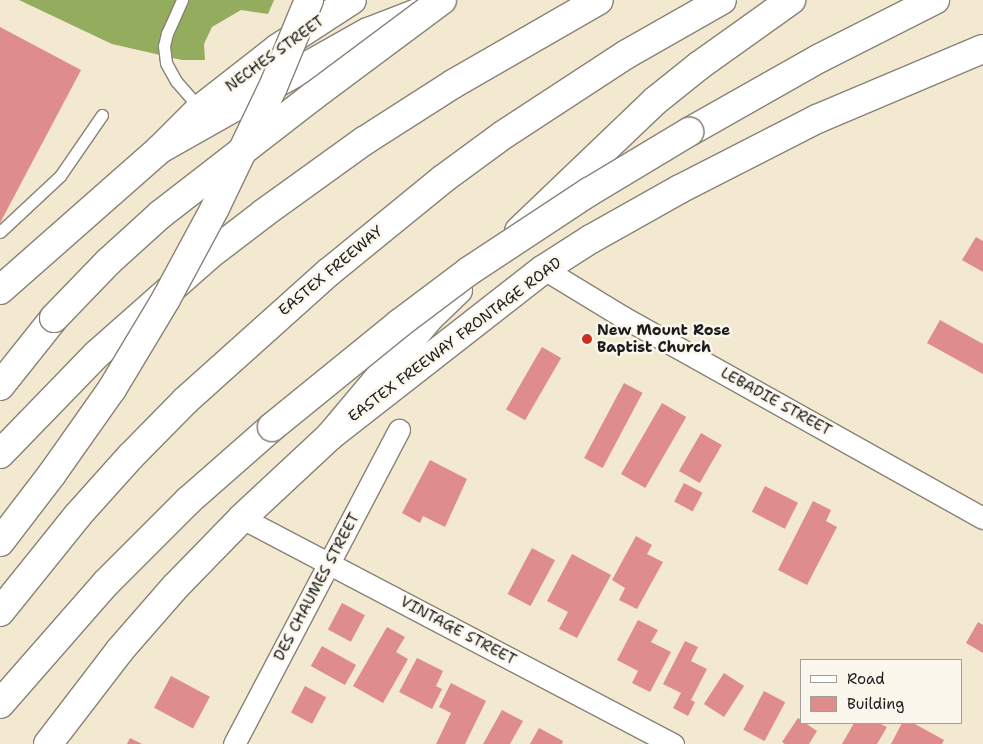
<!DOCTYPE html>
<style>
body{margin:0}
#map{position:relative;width:983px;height:744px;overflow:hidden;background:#f3e8d0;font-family:"Shantell Sans",sans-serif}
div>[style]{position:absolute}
.forest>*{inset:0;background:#94ac5d}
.building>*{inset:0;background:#de8c8c;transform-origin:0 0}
.roads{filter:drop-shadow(1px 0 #888276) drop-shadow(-1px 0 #888276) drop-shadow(0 1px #888276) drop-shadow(0 -1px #888276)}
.lane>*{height:11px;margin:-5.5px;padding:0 5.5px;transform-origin:5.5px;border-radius:5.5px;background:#fff}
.street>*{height:21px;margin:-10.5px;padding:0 10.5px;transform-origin:10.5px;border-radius:10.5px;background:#fff}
.secondary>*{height:28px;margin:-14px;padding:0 14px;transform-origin:14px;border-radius:14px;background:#fff}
.highway>*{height:28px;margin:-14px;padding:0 14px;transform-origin:14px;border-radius:14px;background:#fff}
.bridges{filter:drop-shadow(1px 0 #888276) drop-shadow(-1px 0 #888276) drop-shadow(0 1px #888276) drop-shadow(0 -1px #888276)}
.highway-bridge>*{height:28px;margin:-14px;padding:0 14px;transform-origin:14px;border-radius:14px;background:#fff}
.dots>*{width:14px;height:14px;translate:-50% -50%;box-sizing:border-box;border:2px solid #fbf7ec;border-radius:50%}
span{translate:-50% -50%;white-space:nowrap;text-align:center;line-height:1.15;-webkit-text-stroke:5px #fbf7ec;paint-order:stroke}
.street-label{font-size:15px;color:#1c1c1c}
.poi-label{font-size:15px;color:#1c1c1c;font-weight:700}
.left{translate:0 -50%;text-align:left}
.legend{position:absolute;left:800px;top:659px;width:162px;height:65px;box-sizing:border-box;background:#fbf7ec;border:1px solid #a29f99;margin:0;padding:6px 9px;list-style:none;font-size:15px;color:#1c1c1c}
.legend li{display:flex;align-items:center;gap:10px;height:25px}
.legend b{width:25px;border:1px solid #a29f99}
</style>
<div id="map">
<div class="forest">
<div style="clip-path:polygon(19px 0,274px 0,268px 14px,241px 10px,212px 27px,204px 44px,205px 60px,182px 60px,112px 44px)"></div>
</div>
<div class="building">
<div style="clip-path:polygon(0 27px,81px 70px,0 223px)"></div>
<div style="clip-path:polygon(976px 237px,983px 241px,983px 272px,962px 260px)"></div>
<div style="clip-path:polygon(940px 320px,983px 344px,983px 374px,927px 343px)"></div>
<div style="left:542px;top:347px;width:22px;height:72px;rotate:30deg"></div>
<div style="left:624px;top:383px;width:21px;height:85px;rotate:28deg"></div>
<div style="left:662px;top:403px;width:28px;height:82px;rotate:30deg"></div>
<div style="left:701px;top:433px;width:24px;height:44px;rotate:30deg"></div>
<div style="clip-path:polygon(430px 460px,467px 479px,445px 527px,423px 516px,420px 523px,402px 513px)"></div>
<div style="left:684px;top:483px;width:21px;height:21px;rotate:28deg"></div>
<div style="left:765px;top:486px;width:37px;height:29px;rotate:27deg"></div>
<div style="clip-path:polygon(813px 501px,831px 510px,826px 521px,837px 527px,807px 585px,778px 570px)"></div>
<div style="clip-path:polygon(636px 536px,652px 545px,647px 554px,663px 562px,637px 609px,619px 600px,625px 588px,612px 580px)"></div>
<div style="left:532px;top:548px;width:26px;height:52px;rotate:28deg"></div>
<div style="clip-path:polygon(572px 554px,611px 575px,577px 638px,559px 629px,568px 612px,547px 601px)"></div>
<div style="left:342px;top:603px;width:26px;height:30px;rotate:28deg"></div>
<div style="clip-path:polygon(638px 620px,658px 630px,651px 642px,671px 652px,650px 692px,632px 683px,638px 671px,617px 660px)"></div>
<div style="clip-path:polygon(978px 622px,983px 625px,983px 653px,966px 643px)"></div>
<div style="clip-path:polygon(387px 627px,405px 637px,396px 652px,408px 659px,383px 703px,353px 686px)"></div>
<div style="clip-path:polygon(685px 641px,698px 647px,691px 661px,707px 669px,691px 700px,695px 702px,688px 716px,673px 708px,681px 693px,663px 684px)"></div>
<div style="left:322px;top:646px;width:39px;height:23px;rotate:29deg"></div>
<div style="clip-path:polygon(417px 658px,443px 671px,436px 686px,442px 689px,432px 709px,399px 692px)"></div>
<div style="left:724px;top:673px;width:24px;height:37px;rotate:33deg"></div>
<div style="left:171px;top:676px;width:44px;height:36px;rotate:28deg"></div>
<div style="clip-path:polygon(451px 683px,486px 701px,465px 744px,436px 744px,451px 713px,439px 707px)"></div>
<div style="left:305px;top:686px;width:24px;height:30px;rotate:28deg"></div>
<div style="left:764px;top:691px;width:24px;height:44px;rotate:28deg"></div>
<div style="clip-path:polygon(502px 710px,523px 721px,510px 744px,483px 744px)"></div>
<div style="clip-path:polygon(798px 718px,817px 731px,809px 744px,785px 744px,782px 742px)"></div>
<div style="clip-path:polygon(854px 723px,878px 723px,887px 727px,877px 744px,842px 744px)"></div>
<div style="clip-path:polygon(902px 723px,913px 723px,944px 740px,942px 744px,891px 744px)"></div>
<div style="clip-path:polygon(539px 728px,563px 741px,562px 744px,530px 744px)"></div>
<div style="clip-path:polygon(130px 738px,142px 744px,127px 744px)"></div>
</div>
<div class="roads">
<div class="lane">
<div style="left:182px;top:0;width:36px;rotate:114deg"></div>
<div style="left:167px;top:33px;width:13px;rotate:103deg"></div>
<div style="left:164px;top:46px;width:17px;rotate:83deg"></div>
<div style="left:166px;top:63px;width:21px;rotate:61deg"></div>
<div style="left:176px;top:81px;width:37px;rotate:49deg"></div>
<div style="left:0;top:232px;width:82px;rotate:-43deg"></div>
<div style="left:60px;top:176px;width:74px;rotate:-55.5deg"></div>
</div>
<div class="street">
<div style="left:544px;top:269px;width:92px;rotate:31.3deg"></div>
<div style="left:623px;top:317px;width:412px;rotate:29.2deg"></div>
<div style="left:242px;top:518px;width:487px;rotate:27.7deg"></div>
<div style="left:234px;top:744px;width:355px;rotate:-62.3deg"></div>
</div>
<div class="secondary">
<div style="left:0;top:290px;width:213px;rotate:-41.4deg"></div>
<div style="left:160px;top:149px;width:57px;rotate:-45deg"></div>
<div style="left:200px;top:109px;width:99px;rotate:-38deg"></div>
<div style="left:278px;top:48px;width:88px;rotate:-33deg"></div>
<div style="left:48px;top:744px;width:118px;rotate:-52.5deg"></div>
<div style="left:120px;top:650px;width:84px;rotate:-48.9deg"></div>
<div style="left:175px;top:587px;width:96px;rotate:-45.8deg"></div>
<div style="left:242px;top:518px;width:120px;rotate:-43deg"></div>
<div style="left:330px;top:436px;width:271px;rotate:-38deg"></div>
<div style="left:544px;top:269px;width:56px;rotate:-32.6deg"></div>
<div style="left:591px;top:239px;width:102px;rotate:-29.3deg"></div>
<div style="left:680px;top:189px;width:154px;rotate:-27.1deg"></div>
<div style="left:817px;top:119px;width:180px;rotate:-22.9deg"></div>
</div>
<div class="highway">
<div style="left:689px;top:132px;width:150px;rotate:-29.5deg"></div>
<div style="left:820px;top:58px;width:129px;rotate:-26.8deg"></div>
<div style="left:160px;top:149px;width:239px;rotate:-29.4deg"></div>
<div style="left:368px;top:32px;width:56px;rotate:-21deg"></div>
<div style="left:519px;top:231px;width:188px;rotate:-43.7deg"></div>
<div style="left:655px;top:101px;width:58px;rotate:-38.7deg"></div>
<div style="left:700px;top:65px;width:112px;rotate:-35.5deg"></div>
<div style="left:0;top:386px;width:87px;rotate:-51.5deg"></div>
<div style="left:330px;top:436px;width:155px;rotate:-50deg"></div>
<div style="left:430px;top:317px;width:39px;rotate:-44deg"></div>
<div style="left:0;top:454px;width:139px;rotate:-45.9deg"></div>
<div style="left:97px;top:354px;width:148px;rotate:-41.4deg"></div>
<div style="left:208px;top:256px;width:71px;rotate:-37.5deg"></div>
<div style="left:264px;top:213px;width:123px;rotate:-35.8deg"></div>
<div style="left:364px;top:141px;width:106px;rotate:-32.6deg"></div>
<div style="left:453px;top:84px;width:168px;rotate:-29.9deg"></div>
<div style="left:0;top:612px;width:124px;rotate:-51.2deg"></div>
<div style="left:78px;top:515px;width:79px;rotate:-48.1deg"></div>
<div style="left:131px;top:456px;width:77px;rotate:-45.5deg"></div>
<div style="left:185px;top:401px;width:193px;rotate:-41.9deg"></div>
<div style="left:329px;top:272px;width:147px;rotate:-39.2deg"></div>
<div style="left:443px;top:179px;width:74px;rotate:-36.3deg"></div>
<div style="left:503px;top:135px;width:148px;rotate:-33.2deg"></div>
<div style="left:627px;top:54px;width:109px;rotate:-29.6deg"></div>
<div style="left:0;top:704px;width:161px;rotate:-48.8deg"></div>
<div style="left:106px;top:583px;width:117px;rotate:-45deg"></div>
<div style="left:189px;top:500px;width:111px;rotate:-41.3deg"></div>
</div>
</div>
<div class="bridges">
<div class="highway-bridge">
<div style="left:54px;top:318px;width:78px;rotate:-46deg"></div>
<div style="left:108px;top:262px;width:72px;rotate:-42.2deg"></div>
<div style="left:161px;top:214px;width:191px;rotate:-37.8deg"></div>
<div style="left:312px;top:97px;width:162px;rotate:-36.7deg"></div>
<div style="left:272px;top:427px;width:165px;rotate:-39.1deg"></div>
<div style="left:400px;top:323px;width:86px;rotate:-37deg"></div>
<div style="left:469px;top:271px;width:144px;rotate:-33.4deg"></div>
<div style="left:589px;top:192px;width:117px;rotate:-31deg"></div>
<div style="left:0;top:542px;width:86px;rotate:-52.6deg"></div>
<div style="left:52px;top:474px;width:104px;rotate:-54.8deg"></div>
<div style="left:112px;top:389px;width:105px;rotate:-59deg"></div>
<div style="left:166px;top:299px;width:103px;rotate:-61.7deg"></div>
<div style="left:215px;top:208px;width:134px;rotate:-64.4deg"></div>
<div style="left:273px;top:87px;width:94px;rotate:-67.5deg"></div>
</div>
</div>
<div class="dots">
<div style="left:587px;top:339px;background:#c8321e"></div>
</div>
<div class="street-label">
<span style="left:275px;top:54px;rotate:-36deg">NECHES STREET</span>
<span style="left:331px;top:271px;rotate:-40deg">EASTEX FREEWAY</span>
<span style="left:455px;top:340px;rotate:-37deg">EASTEX FREEWAY FRONTAGE ROAD</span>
<span style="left:776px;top:402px;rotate:29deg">LEBADIE STREET</span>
<span style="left:317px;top:587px;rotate:-62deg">DES CHAUMES STREET</span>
<span style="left:458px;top:631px;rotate:28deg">VINTAGE STREET</span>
</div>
<div class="poi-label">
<span class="left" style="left:597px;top:339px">New Mount Rose<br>Baptist Church</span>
</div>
<ul class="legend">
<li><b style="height:6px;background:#fff"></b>Road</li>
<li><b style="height:14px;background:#de8c8c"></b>Building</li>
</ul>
</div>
